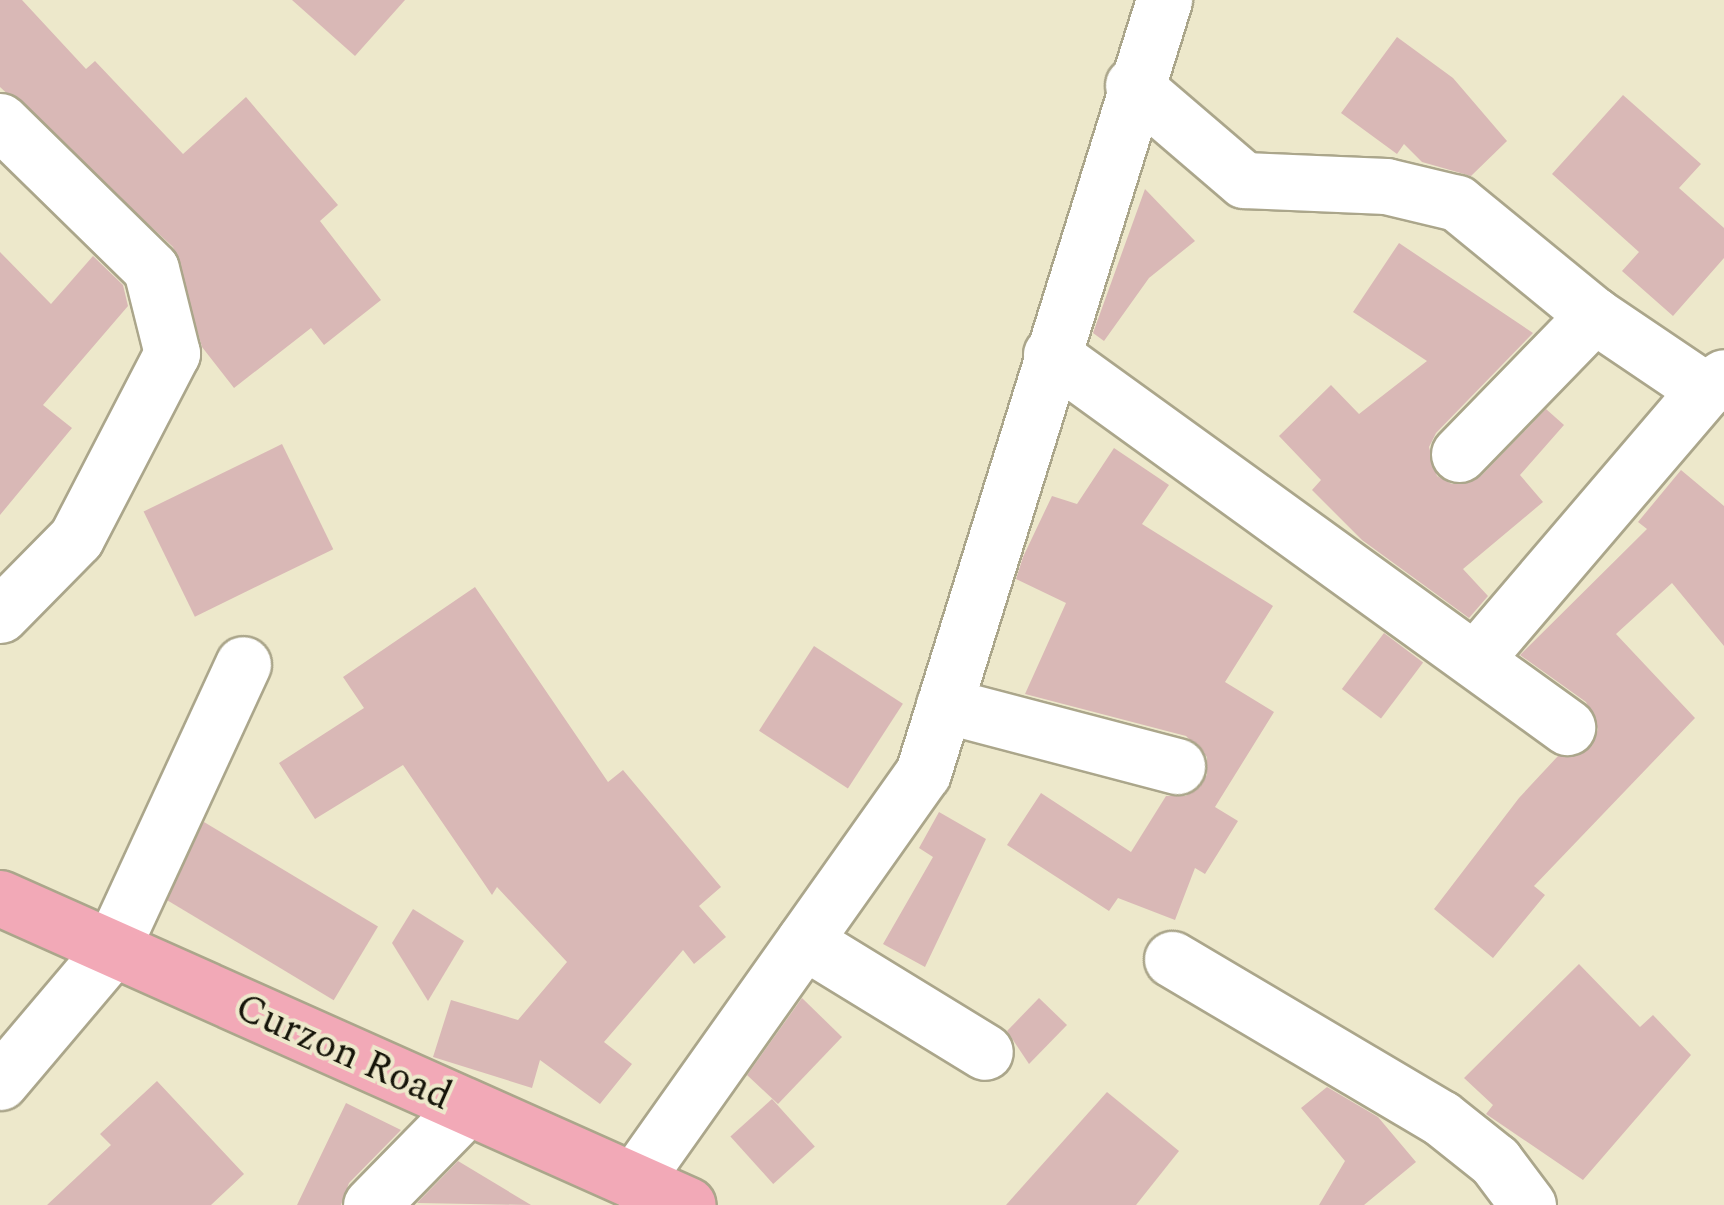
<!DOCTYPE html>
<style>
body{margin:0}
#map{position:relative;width:1724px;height:1205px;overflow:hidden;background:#ede8cb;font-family:Spectral,serif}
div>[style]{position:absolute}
.building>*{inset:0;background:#d9b8b6;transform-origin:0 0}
.roads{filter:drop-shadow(2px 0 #aba68b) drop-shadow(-2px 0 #aba68b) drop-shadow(0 2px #aba68b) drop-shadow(0 -2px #aba68b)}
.minor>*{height:55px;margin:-27.5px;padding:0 27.5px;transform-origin:27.5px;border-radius:27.5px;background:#fff}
.major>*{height:55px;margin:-27.5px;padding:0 27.5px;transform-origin:27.5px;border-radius:27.5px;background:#f2a9b7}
span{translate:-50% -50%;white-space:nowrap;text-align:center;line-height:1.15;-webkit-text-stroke:8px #ede8cb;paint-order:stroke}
.street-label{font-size:40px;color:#151409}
</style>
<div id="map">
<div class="building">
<div style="clip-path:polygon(0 0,22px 0,86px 69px,95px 61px,183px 154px,246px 97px,338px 205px,320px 221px,381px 300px,324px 345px,311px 328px,234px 388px,202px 347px,173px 247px,0 87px)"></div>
<div style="clip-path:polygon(292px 0,405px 0,355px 56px)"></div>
<div style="clip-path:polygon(1397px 37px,1453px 78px,1507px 141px,1471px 176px,1422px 162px,1404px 144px,1397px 154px,1341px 113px)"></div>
<div style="clip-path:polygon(1623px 95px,1701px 164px,1679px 188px,1724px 228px,1724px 258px,1673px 316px,1622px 271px,1639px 252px,1552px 174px)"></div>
<div style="clip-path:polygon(1145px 189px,1195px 241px,1149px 278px,1104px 341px,1093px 333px)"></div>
<div style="clip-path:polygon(1399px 243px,1533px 333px,1436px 433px,1429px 447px,1437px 476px,1452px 484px,1481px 476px,1546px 409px,1564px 425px,1520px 475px,1543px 502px,1463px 569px,1488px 596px,1469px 618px,1362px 540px,1312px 490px,1321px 480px,1279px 436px,1331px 385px,1359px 414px,1427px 361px,1353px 312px)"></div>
<div style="clip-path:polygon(0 252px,51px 304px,93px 256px,123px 285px,128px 306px,43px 405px,72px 428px,0 515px)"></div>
<div style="left:282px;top:444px;width:117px;height:154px;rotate:64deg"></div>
<div style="clip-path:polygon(1114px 448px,1169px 485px,1142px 524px,1273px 606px,1225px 682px,1274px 712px,1215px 807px,1238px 821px,1205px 874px,1195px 868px,1175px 920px,1118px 898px,1109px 911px,1007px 845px,1041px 793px,1131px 852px,1166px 796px,1186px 796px,1207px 775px,1207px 757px,1186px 736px,1025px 694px,1066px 603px,1016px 579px,1023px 557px,1052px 496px,1077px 504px)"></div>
<div style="clip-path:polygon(1681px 470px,1724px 506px,1724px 646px,1672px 583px,1616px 634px,1695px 718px,1534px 886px,1545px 895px,1493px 958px,1434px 909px,1519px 798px,1558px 756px,1592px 746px,1598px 729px,1586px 702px,1520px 655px,1647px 529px,1638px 522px)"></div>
<div style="clip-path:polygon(475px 587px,608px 782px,623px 770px,721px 887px,699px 906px,726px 937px,694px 964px,683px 950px,604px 1042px,632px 1064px,600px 1104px,540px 1060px,532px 1088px,433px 1057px,451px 1000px,518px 1020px,567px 962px,497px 887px,492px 895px,403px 765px,315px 819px,279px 763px,364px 708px,343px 677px)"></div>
<div style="left:1384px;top:633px;width:49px;height:70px;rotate:37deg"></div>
<div style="left:814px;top:646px;width:106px;height:101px;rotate:33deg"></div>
<div style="clip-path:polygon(939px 812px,986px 839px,925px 967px,883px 944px,933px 857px,919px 848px)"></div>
<div style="left:204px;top:822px;width:203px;height:86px;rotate:31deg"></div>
<div style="clip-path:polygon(413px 909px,464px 941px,428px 1001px,392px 943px)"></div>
<div style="clip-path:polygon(1579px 964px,1640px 1027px,1653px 1015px,1691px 1055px,1583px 1180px,1486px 1114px,1493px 1105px,1464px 1078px)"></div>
<div style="clip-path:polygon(802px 998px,842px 1037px,778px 1104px,747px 1075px)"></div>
<div style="clip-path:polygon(1039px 998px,1067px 1025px,1029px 1064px,1007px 1031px)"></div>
<div style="clip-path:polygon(157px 1081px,244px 1174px,211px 1205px,47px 1205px,111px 1145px,100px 1134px)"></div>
<div style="clip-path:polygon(1327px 1087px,1378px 1117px,1416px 1162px,1364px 1205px,1319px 1205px,1345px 1161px,1301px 1108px)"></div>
<div style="clip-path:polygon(1107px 1092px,1179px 1151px,1136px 1205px,1006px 1205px)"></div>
<div style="left:772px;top:1099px;width:64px;height:56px;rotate:48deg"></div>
<div style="clip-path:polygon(346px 1103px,401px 1130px,349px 1183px,341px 1205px,297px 1205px)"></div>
<div style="clip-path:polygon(458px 1161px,531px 1205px,417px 1203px)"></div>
</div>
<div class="roads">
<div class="minor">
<div style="left:1133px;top:85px;width:146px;rotate:40.6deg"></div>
<div style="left:1244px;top:180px;width:142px;rotate:2.4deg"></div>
<div style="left:1386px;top:186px;width:73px;rotate:13.5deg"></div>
<div style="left:1457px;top:203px;width:177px;rotate:39.3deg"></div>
<div style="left:1594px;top:315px;width:134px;rotate:34deg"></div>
<div style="left:1705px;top:390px;width:23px;rotate:-34deg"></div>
<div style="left:0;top:121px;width:211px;rotate:44.4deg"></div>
<div style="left:151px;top:269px;width:87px;rotate:76deg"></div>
<div style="left:172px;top:353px;width:208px;rotate:117.4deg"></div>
<div style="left:76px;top:538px;width:108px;rotate:134.6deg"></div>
<div style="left:1051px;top:354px;width:637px;rotate:35.86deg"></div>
<div style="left:1459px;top:454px;width:194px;rotate:-45.8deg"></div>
<div style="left:1476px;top:658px;width:353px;rotate:-49.5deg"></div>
<div style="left:944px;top:705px;width:241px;rotate:14.7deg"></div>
<div style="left:804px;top:941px;width:212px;rotate:31.5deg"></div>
<div style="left:1172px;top:959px;width:312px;rotate:30.6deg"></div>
<div style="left:1441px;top:1118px;width:69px;rotate:38.5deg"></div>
<div style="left:1495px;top:1161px;width:55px;rotate:53.1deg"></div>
<div style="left:0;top:1082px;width:170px;rotate:-49.8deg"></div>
<div style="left:110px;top:952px;width:317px;rotate:-65.2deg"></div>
<div style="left:634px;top:1181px;width:500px;rotate:-54.7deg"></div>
<div style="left:923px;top:773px;width:810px;rotate:-72.68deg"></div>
<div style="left:371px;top:1205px;width:137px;rotate:-45.6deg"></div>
</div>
<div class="major">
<div style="left:0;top:898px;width:753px;rotate:24.05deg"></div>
</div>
</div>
<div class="street-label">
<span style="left:343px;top:1053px;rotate:24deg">Curzon Road</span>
</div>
</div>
